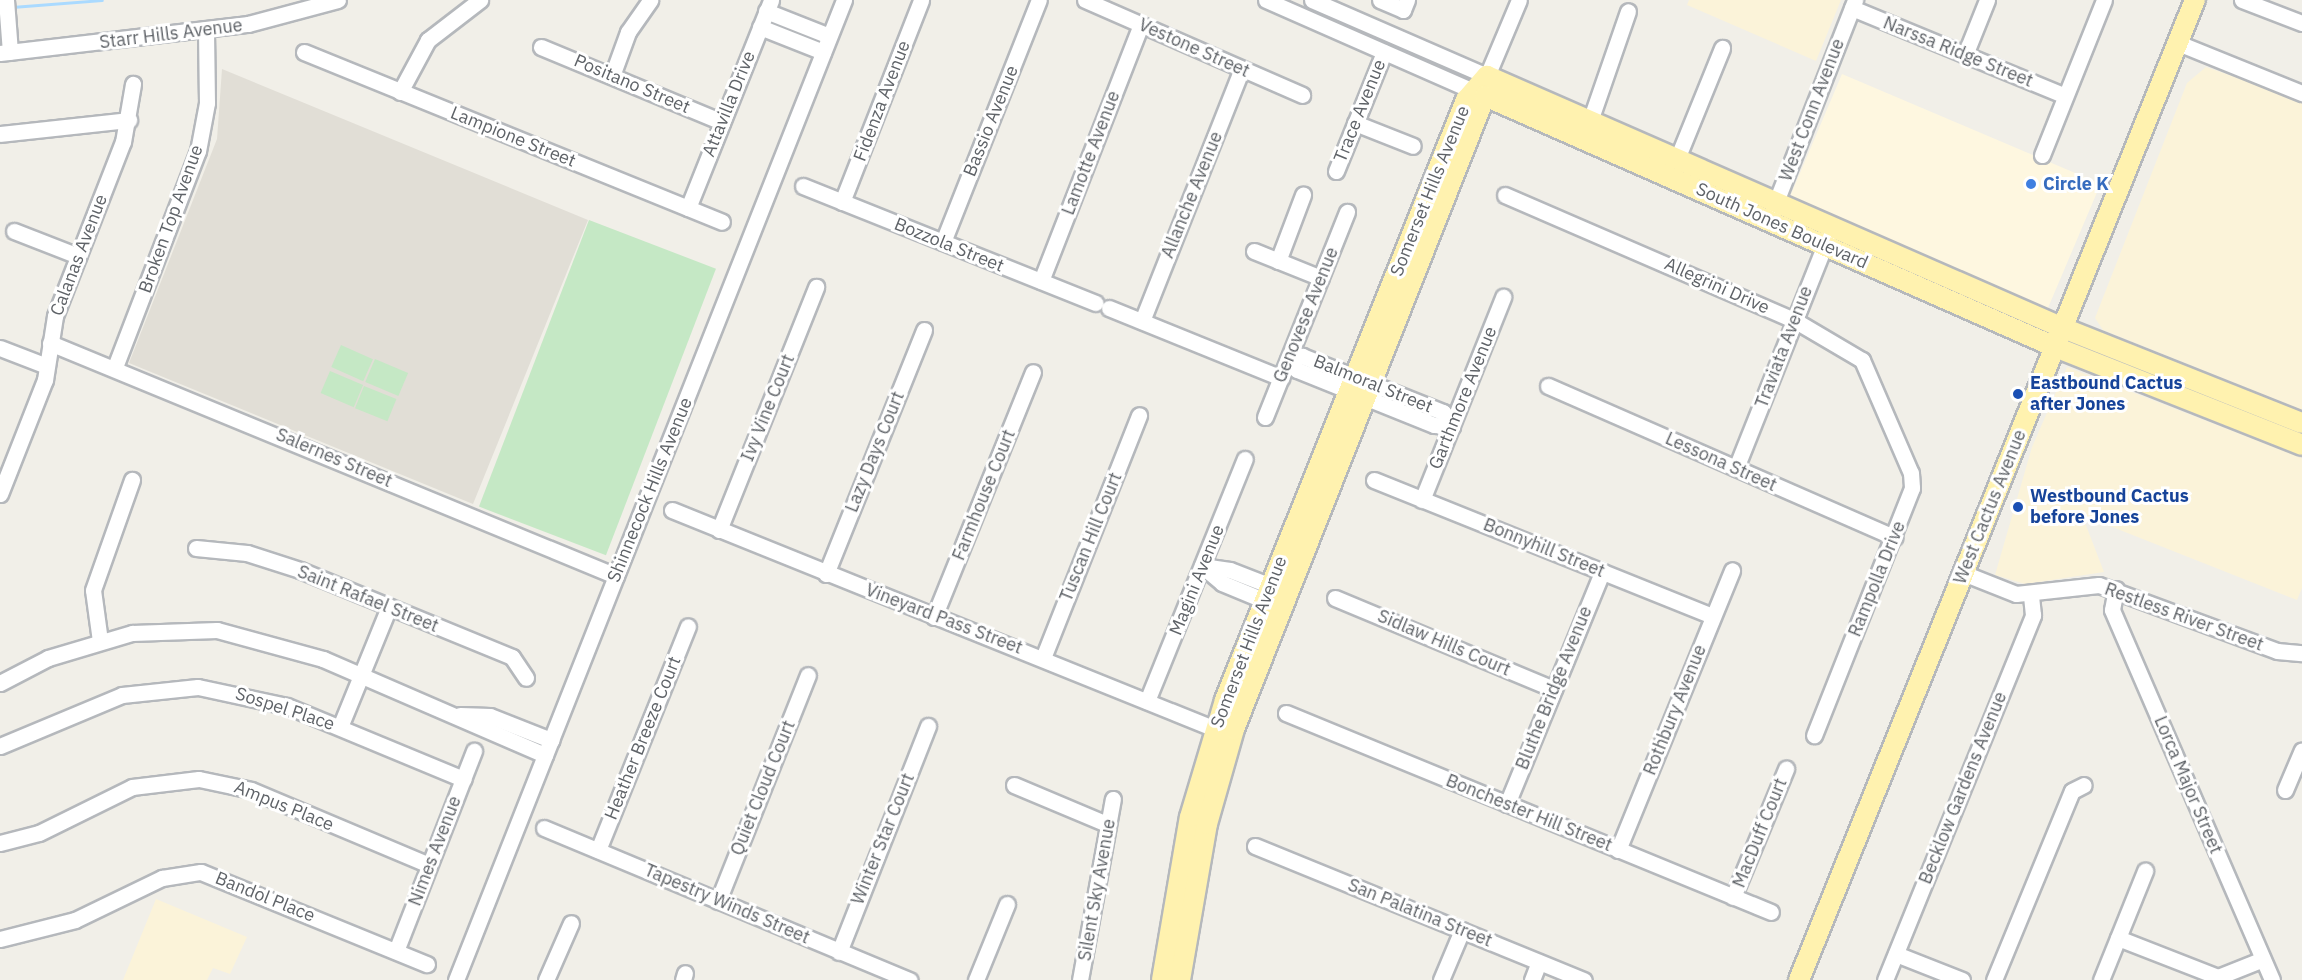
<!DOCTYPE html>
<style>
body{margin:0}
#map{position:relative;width:2302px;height:980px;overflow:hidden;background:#f1efe8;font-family:"IBM Plex Sans",sans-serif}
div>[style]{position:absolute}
.commercial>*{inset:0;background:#fef7e0;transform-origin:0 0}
.education>*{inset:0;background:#e1ded6}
.green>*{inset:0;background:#c5e8c5;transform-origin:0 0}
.sand>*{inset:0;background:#fbf3d9}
.stream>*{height:3px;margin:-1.5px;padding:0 1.5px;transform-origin:1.5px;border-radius:1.5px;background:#aadaff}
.roads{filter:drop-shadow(2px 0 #b5b8bc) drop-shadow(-2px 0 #b5b8bc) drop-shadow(0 2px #b5b8bc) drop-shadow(0 -2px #b5b8bc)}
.minor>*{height:15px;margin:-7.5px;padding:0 7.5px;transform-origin:7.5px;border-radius:7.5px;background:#fff}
.major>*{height:20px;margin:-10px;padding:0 10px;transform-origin:10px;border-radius:10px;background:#fff2af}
.dots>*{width:16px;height:16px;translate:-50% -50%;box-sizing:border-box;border:3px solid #fff;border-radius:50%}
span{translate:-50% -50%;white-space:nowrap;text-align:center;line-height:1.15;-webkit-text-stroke:6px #fff;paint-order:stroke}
.street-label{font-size:18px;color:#5f6368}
.shop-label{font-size:18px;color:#366cbe;font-weight:700}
.left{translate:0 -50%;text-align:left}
.transit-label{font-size:18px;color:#164399;font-weight:700}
</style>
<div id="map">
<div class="commercial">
<div style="left:1842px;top:74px;width:281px;height:136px;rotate:23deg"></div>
</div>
<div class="education">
<div style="clip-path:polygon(222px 69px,588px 220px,473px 504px,129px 363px,217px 139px)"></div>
</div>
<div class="green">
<div style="left:589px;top:220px;width:136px;height:307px;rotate:21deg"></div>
<div style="left:341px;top:345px;width:35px;height:24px;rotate:24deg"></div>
<div style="left:375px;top:359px;width:36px;height:25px;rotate:23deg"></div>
<div style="left:330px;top:371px;width:36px;height:24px;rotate:23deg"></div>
<div style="left:364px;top:386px;width:35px;height:24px;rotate:22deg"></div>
</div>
<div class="sand">
<div style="clip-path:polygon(1689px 0,1841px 0,1816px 61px,1687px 5px)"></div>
<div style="clip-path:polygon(2206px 67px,2302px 100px,2302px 410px,2103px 330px,2095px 318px,2187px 83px)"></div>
<div style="clip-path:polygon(2067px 367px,2302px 458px,2302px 588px,2297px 600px,2082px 515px,2104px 572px,2025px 584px,1995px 575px,2032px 447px)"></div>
<div style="clip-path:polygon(156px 899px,247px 937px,230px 974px,213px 968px,207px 980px,123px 980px)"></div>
</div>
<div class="stream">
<div style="left:12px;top:7px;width:90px;rotate:-4.4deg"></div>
</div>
<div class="roads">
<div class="minor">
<div style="left:6px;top:0;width:52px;rotate:85.6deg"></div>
<div style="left:1085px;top:0;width:237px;rotate:23.6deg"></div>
<div style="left:1266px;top:0;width:239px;rotate:23.7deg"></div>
<div style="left:1485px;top:96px;width:20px;rotate:-84deg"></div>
<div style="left:1487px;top:76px;width:82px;rotate:-67.2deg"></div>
<div style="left:1312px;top:0;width:191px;rotate:23.5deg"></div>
<div style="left:1380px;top:0;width:25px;rotate:23deg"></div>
<div style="left:1403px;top:10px;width:11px;rotate:-68deg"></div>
<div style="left:2242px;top:0;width:64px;rotate:21deg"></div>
<div style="left:1852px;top:8px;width:230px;rotate:22.4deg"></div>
<div style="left:766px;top:11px;width:68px;rotate:21.6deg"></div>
<div style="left:760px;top:27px;width:68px;rotate:21.6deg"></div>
<div style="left:2178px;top:43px;width:134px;rotate:22deg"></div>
<div style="left:541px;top:47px;width:196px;rotate:22.5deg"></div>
<div style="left:304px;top:52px;width:451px;rotate:22.1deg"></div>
<div style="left:0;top:53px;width:250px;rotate:-6.7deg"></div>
<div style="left:248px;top:24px;width:93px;rotate:-14.9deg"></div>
<div style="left:1965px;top:55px;width:59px;rotate:-68.2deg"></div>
<div style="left:612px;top:76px;width:47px;rotate:-70deg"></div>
<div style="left:628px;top:32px;width:39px;rotate:-55deg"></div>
<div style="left:400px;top:92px;width:59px;rotate:-61.7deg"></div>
<div style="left:428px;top:40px;width:66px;rotate:-37.6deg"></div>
<div style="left:1590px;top:121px;width:116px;rotate:-70.9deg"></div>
<div style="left:1355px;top:123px;width:62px;rotate:21.6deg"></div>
<div style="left:0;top:134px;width:130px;rotate:-6.2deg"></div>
<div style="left:2042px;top:155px;width:167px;rotate:-68.2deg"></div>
<div style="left:1677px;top:159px;width:120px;rotate:-67.9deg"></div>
<div style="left:1336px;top:171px;width:128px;rotate:-68deg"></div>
<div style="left:803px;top:186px;width:315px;rotate:21.8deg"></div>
<div style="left:1505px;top:195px;width:315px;rotate:23.4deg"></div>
<div style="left:1794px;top:320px;width:79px;rotate:30.5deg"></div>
<div style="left:1862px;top:360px;width:123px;rotate:66.6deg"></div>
<div style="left:1911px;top:473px;width:15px;rotate:86deg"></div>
<div style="left:1912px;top:488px;width:266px;rotate:111.6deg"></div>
<div style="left:842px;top:202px;width:217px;rotate:-68.6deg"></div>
<div style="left:688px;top:208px;width:224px;rotate:-68.2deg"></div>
<div style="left:1772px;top:212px;width:228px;rotate:-68.6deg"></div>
<div style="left:14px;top:231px;width:69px;rotate:21.3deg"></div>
<div style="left:943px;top:242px;width:260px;rotate:-68.4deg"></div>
<div style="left:1254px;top:251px;width:72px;rotate:21.9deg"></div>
<div style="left:1278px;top:261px;width:71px;rotate:-69.3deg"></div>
<div style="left:1041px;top:281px;width:275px;rotate:-68.7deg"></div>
<div style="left:1109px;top:308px;width:186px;rotate:22.1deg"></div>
<div style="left:1142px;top:321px;width:271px;rotate:-68.4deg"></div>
<div style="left:50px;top:343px;width:612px;rotate:22.38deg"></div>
<div style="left:0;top:348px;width:50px;rotate:21deg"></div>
<div style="left:1302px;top:356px;width:152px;rotate:21.7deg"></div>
<div style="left:1443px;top:412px;width:17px;rotate:57deg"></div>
<div style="left:1452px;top:426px;width:18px;rotate:-177deg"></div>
<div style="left:1434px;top:425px;width:148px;rotate:-158.1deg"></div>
<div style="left:1297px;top:370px;width:13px;rotate:-132deg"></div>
<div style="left:1288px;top:360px;width:15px;rotate:-16deg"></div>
<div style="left:115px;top:367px;width:231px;rotate:-69deg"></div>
<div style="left:198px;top:151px;width:49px;rotate:-79.4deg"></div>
<div style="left:207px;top:103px;width:73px;rotate:-90.8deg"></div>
<div style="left:1548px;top:386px;width:378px;rotate:23.6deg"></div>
<div style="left:1265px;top:417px;width:221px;rotate:-68.2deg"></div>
<div style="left:1736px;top:468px;width:249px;rotate:-68.3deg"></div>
<div style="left:1374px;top:480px;width:365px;rotate:21.9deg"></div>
<div style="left:0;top:494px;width:123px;rotate:-68.5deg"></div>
<div style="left:45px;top:380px;width:65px;rotate:-81.1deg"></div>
<div style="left:55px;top:316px;width:187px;rotate:-68.7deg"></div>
<div style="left:123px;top:142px;width:59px;rotate:-80.2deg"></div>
<div style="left:1422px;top:500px;width:219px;rotate:-68.2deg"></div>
<div style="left:672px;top:510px;width:585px;rotate:21.96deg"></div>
<div style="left:719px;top:530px;width:262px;rotate:-68.2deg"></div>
<div style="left:196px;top:548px;width:51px;rotate:5.6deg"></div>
<div style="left:247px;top:553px;width:56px;rotate:17.8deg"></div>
<div style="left:300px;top:570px;width:229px;rotate:22.3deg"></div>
<div style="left:512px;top:657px;width:25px;rotate:56deg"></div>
<div style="left:1202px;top:566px;width:26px;rotate:40deg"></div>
<div style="left:1222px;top:583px;width:55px;rotate:22.4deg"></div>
<div style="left:1202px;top:566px;width:28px;rotate:8deg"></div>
<div style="left:1230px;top:570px;width:53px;rotate:21.2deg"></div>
<div style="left:1963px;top:573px;width:57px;rotate:21.6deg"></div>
<div style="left:2016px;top:594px;width:83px;rotate:-6.2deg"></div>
<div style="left:2099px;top:585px;width:190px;rotate:20.3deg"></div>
<div style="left:2277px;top:651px;width:25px;rotate:5deg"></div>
<div style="left:826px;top:574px;width:263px;rotate:-68.1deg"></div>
<div style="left:2116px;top:589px;width:21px;rotate:101deg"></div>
<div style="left:2112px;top:610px;width:403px;rotate:66.6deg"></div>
<div style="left:1335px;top:598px;width:237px;rotate:22.6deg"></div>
<div style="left:934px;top:617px;width:264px;rotate:-68deg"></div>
<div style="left:100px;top:641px;width:51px;rotate:-97.8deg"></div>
<div style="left:93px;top:590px;width:117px;rotate:-70.5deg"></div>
<div style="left:1043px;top:658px;width:261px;rotate:-68.4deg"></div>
<div style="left:0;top:683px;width:54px;rotate:-27.5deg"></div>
<div style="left:48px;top:658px;width:88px;rotate:-16.6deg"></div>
<div style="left:132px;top:633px;width:85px;rotate:-2deg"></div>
<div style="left:217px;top:630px;width:110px;rotate:15.3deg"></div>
<div style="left:323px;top:659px;width:242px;rotate:23.4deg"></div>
<div style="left:1147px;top:701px;width:261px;rotate:-68deg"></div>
<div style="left:1286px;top:713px;width:524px;rotate:22.31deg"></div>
<div style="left:460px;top:715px;width:30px;rotate:2deg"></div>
<div style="left:490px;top:716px;width:66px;rotate:21.5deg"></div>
<div style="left:340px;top:727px;width:130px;rotate:-67.8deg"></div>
<div style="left:0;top:746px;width:132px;rotate:-22.7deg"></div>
<div style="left:122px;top:695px;width:76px;rotate:-6deg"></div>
<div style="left:198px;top:687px;width:91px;rotate:12.1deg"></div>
<div style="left:287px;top:706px;width:191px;rotate:22.5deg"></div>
<div style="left:1014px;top:785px;width:101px;rotate:22.8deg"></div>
<div style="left:2285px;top:790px;width:43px;rotate:-67deg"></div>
<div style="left:1507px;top:804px;width:251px;rotate:-67.7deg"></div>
<div style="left:544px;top:828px;width:396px;rotate:22.6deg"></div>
<div style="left:0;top:843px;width:40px;rotate:-14.4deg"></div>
<div style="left:39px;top:833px;width:104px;rotate:-26.3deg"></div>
<div style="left:132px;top:787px;width:67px;rotate:-6.8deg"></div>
<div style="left:199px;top:779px;width:53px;rotate:11.9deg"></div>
<div style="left:251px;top:790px;width:193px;rotate:22.8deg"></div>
<div style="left:1255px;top:846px;width:355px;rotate:22.2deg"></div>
<div style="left:598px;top:850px;width:241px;rotate:-68.1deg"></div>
<div style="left:1618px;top:850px;width:302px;rotate:-67.8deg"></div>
<div style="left:1733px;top:897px;width:139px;rotate:-67.5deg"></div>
<div style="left:718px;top:901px;width:243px;rotate:-68.3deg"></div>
<div style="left:2118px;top:938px;width:107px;rotate:21.3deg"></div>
<div style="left:2218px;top:977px;width:48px;rotate:-21.8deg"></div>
<div style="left:0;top:939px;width:77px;rotate:-14.2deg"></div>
<div style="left:75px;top:920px;width:97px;rotate:-25.8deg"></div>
<div style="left:162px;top:878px;width:39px;rotate:-9deg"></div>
<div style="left:201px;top:872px;width:244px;rotate:22.2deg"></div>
<div style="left:396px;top:951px;width:215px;rotate:-68.7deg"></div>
<div style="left:839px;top:952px;width:243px;rotate:-68.5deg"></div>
<div style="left:1896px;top:954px;width:71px;rotate:21.5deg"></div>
<div style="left:456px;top:980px;width:1054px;rotate:-68.4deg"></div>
<div style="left:546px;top:980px;width:62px;rotate:-66.3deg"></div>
<div style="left:683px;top:980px;width:7px;rotate:-74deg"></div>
<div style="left:976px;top:980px;width:82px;rotate:-67.8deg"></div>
<div style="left:1080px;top:980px;width:184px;rotate:-79.7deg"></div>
<div style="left:1441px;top:980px;width:54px;rotate:-67.2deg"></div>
<div style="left:1532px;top:980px;width:19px;rotate:-69deg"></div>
<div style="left:1885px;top:980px;width:394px;rotate:-67.9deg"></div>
<div style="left:2033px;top:615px;width:20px;rotate:-96deg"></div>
<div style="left:1994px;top:980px;width:204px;rotate:-67.6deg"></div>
<div style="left:2072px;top:791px;width:13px;rotate:-27deg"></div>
<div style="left:2101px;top:980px;width:118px;rotate:-68deg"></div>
</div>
<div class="major">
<div style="left:1162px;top:980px;width:165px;rotate:-80.3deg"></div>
<div style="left:1190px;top:817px;width:122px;rotate:-73.3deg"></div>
<div style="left:1225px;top:700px;width:647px;rotate:-68.12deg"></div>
<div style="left:1466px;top:100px;width:32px;rotate:-49deg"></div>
<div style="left:1487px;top:76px;width:629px;rotate:23.63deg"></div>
<div style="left:2063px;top:328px;width:257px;rotate:21.7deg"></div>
<div style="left:1180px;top:980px;width:158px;rotate:-80.2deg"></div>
<div style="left:1207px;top:824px;width:99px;rotate:-74.1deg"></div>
<div style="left:1234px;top:729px;width:681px;rotate:-68.37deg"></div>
<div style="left:1485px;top:96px;width:623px;rotate:23.77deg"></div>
<div style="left:2055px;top:347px;width:266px;rotate:21.6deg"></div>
<div style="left:1799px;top:980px;width:1057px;rotate:-68deg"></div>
</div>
</div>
<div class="dots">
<div style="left:2031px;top:184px;background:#3f7fe0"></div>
<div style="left:2018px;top:394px;background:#1a4fb4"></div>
<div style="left:2018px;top:507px;background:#1a4fb4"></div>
</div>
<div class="street-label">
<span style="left:171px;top:34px;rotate:-7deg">Starr Hills Avenue</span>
<span style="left:1194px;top:48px;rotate:24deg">Vestone Street</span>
<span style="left:1958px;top:52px;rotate:22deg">Narssa Ridge Street</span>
<span style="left:632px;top:84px;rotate:23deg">Positano Street</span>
<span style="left:882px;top:101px;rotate:-69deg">Fidenza Avenue</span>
<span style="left:729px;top:104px;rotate:-68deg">Attavilla Drive</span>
<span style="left:1812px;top:110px;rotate:-69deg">West Conn Avenue</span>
<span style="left:1360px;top:111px;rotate:-68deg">Trace Avenue</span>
<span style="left:991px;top:121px;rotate:-68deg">Bassio Avenue</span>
<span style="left:513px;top:137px;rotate:22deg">Lampione Street</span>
<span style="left:1091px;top:153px;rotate:-69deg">Lamotte Avenue</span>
<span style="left:1430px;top:191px;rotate:-68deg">Somerset Hills Avenue</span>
<span style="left:1192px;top:195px;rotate:-68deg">Allanche Avenue</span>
<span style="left:171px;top:219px;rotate:-70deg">Broken Top Avenue</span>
<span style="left:1782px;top:226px;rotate:24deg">South Jones Boulevard</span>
<span style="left:949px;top:245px;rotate:22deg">Bozzola Street</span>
<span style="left:79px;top:255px;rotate:-69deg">Calanas Avenue</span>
<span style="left:1717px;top:286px;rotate:24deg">Allegrini Drive</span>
<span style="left:1306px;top:315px;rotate:-68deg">Genovese Avenue</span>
<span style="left:1784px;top:347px;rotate:-69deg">Traviata Avenue</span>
<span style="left:1373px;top:384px;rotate:22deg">Balmoral Street</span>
<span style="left:1463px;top:398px;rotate:-68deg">Garthmore Avenue</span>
<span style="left:768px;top:408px;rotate:-68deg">Ivy Vine Court</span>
<span style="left:875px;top:452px;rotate:-68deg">Lazy Days Court</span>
<span style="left:334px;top:458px;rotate:23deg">Salernes Street</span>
<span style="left:1721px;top:462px;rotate:24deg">Lessona Street</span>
<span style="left:650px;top:490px;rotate:-68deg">Shinnecock Hills Avenue</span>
<span style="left:984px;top:495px;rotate:-68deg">Farmhouse Court</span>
<span style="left:1990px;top:507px;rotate:-68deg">West Cactus Avenue</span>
<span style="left:1091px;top:537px;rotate:-68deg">Tuscan Hill Court</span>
<span style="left:1544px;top:548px;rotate:22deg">Bonnyhill Street</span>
<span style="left:1877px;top:579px;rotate:-68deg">Rampolla Drive</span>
<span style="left:1197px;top:580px;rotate:-68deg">Magini Avenue</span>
<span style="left:368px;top:599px;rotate:22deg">Saint Rafael Street</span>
<span style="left:2184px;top:617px;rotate:20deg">Restless River Street</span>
<span style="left:944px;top:619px;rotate:21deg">Vineyard Pass Street</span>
<span style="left:1249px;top:642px;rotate:-69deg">Somerset Hills Avenue</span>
<span style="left:1444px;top:643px;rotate:23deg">Sidlaw Hills Court</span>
<span style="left:1554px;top:688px;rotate:-68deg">Bluthe Bridge Avenue</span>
<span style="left:285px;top:709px;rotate:18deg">Sospel Place</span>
<span style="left:1675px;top:710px;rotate:-68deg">Rothbury Avenue</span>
<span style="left:643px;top:738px;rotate:-68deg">Heather Breeze Court</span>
<span style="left:2188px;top:785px;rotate:67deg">Lorca Major Street</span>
<span style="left:763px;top:788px;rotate:-68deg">Quiet Cloud Court</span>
<span style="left:1963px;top:788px;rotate:-68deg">Becklow Gardens Avenue</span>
<span style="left:284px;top:806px;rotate:22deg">Ampus Place</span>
<span style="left:1529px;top:813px;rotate:22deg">Bonchester Hill Street</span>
<span style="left:1760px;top:833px;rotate:-68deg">MacDuff Court</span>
<span style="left:883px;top:839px;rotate:-68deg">Winter Star Court</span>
<span style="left:435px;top:851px;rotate:-69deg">Nimes Avenue</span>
<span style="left:1097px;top:890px;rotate:-80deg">Silent Sky Avenue</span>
<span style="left:265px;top:897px;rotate:22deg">Bandol Place</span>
<span style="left:727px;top:904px;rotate:23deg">Tapestry Winds Street</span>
<span style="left:1420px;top:913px;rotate:22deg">San Palatina Street</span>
</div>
<div class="shop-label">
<span class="left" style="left:2043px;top:184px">Circle K</span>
</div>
<div class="transit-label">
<span class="left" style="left:2030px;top:394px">Eastbound Cactus<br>after Jones</span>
<span class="left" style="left:2030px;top:507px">Westbound Cactus<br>before Jones</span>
</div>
</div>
